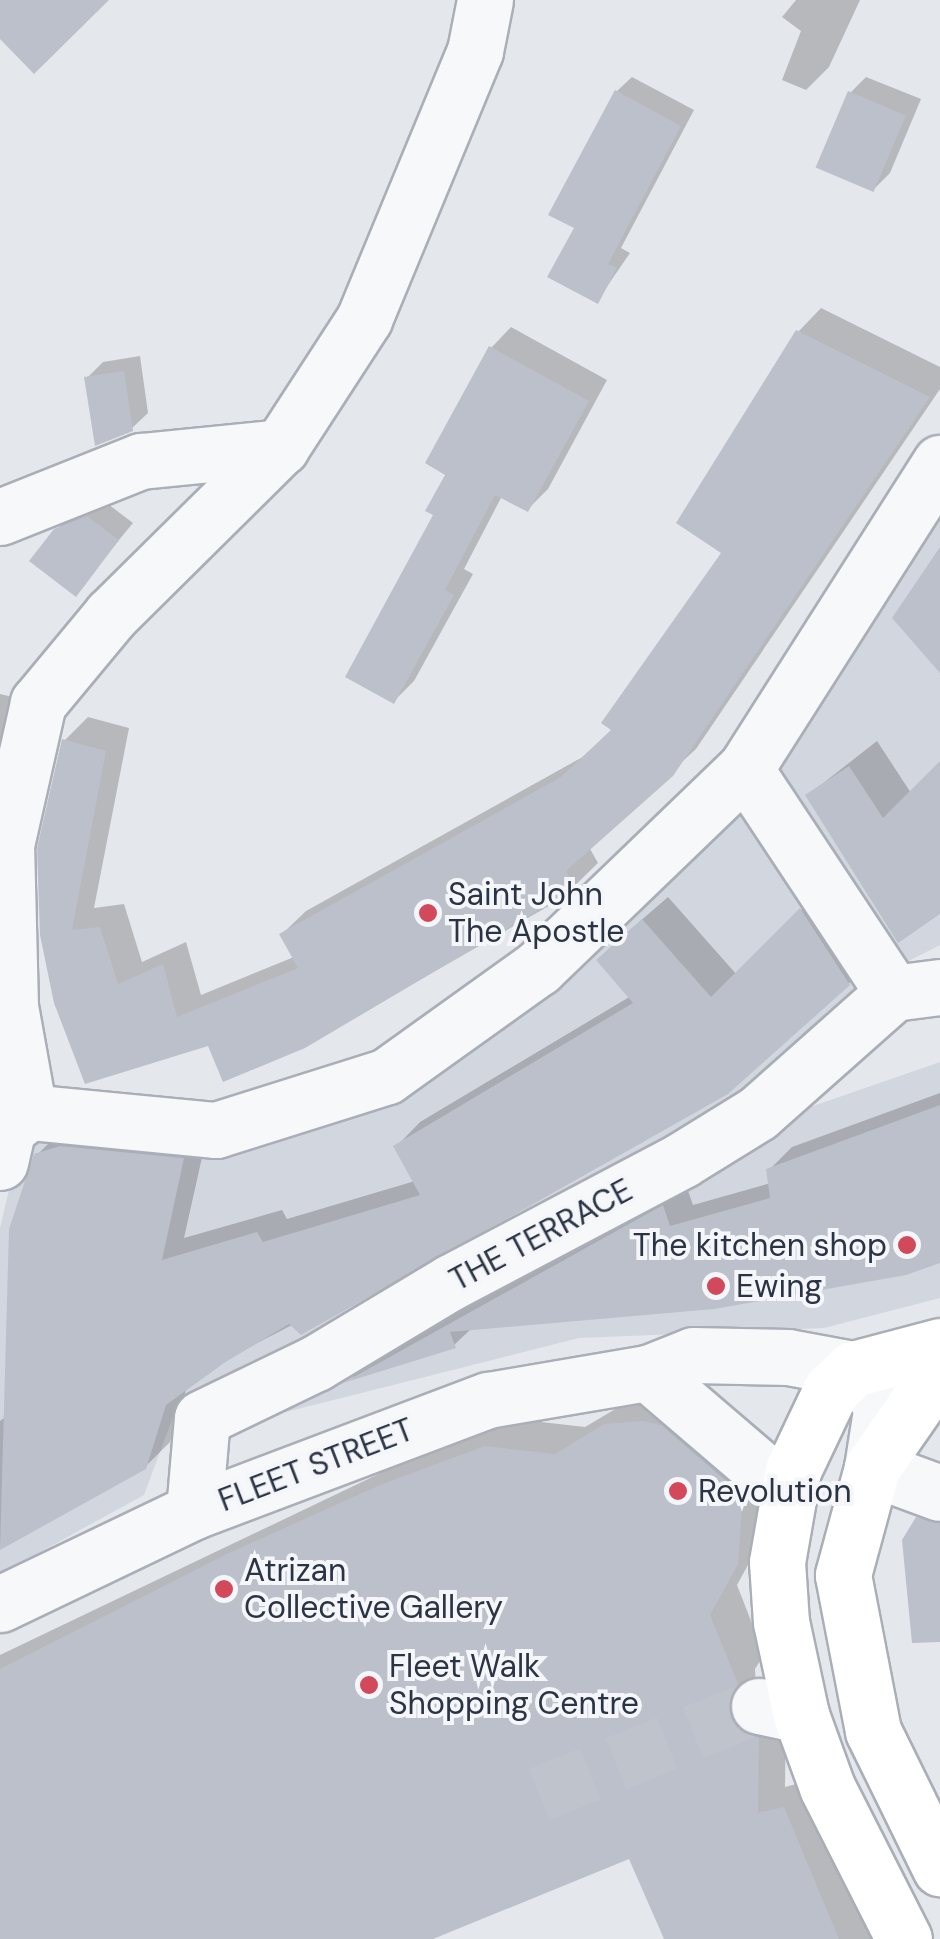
<!DOCTYPE html>
<style>
body{margin:0}
#map{position:relative;width:940px;height:1939px;overflow:hidden;background:#e4e7ec;font-family:"DM Sans",sans-serif}
div>[style]{position:absolute}
.built>*{inset:0;background:#d2d6de}
.shadow>*{inset:0;background:#0003}
.building>*{inset:0;background:#bbc0ca;transform-origin:0 0}
.minor-tunnel>*{height:55px;margin-top:-27.5px;transform-origin:0;background:repeating-linear-gradient(90deg,#bfc3cb 0 55px,transparent 0 83px)}
.roads{filter:drop-shadow(2px 0 #a9aeb7) drop-shadow(-2px 0 #a9aeb7) drop-shadow(0 2px #a9aeb7) drop-shadow(0 -2px #a9aeb7)}
.minor>*{height:55px;margin:-27.5px;padding:0 27.5px;transform-origin:27.5px;border-radius:27.5px;background:#f7f8fa}
.major>*{height:55px;margin:-27.5px;padding:0 27.5px;transform-origin:27.5px;border-radius:27.5px;background:#fff}
.dots>*{width:28px;height:28px;translate:-50% -50%;box-sizing:border-box;border:5px solid #f4f6f9;border-radius:50%}
span{translate:-50% -50%;white-space:nowrap;text-align:center;line-height:1.15;-webkit-text-stroke:8px #f4f6f9;paint-order:stroke}
.poi-label{font-size:32px;color:#2b3445}
.left{translate:0 -50%;text-align:left}
.right{translate:-100% -50%;text-align:right}
.street-label{font-size:32px;color:#2b3445}
</style>
<div id="map">
<div class="built">
<div style="clip-path:polygon(940px 494px,940px 945px,883px 974px,786px 1080px,396px 1294px,243px 1366px,173px 1417px,144px 1495px,0 1574px,0 1228px,19px 1148px,92px 1127px,214px 1143px,639px 906px)"></div>
<div style="clip-path:polygon(940px 1062px,940px 1298px,824px 1328px,579px 1338px,254px 1420px,793px 1113px)"></div>
</div>
<div class="shadow">
<div style="clip-path:polygon(796px 0,860px 0,829px 67px,806px 90px,782px 80px,801px 31px,782px 17px)"></div>
<div style="clip-path:polygon(632px 77px,694px 110px,621px 248px,630px 253px,597px 301px,577px 227px,617px 91px)"></div>
<div style="clip-path:polygon(866px 77px,921px 99px,890px 173px,874px 189px,850px 93px)"></div>
<div style="clip-path:polygon(821px 308px,940px 367px,940px 389px,696px 749px,589px 847px,598px 863px,561px 899px,304px 1046px,210px 1043px,57px 1002px,64px 741px,88px 717px,129px 728px,94px 908px,124px 904px,142px 962px,186px 942px,201px 995px,294px 957px,282px 934px,306px 911px,588px 754px,614px 729px,724px 553px,798px 332px)"></div>
<div style="clip-path:polygon(511px 327px,607px 380px,548px 489px,528px 509px,502px 496px,464px 569px,473px 574px,414px 681px,394px 701px,448px 474px,491px 348px)"></div>
<div style="clip-path:polygon(140px 356px,148px 413px,131px 429px,87px 378px,103px 362px)"></div>
<div style="clip-path:polygon(104px 501px,133px 523px,75px 593px,55px 531px,73px 514px)"></div>
<div style="clip-path:polygon(0 694px,17px 698px,0 774px)"></div>
<div style="clip-path:polygon(877px 741px,911px 793px,940px 764px,940px 908px,808px 795px)"></div>
<div style="clip-path:polygon(825px 886px,873px 959px,849px 983px,643px 1142px,223px 1361px,187px 1387px,170px 1442px,145px 1467px,0 1547px,0 1421px,42px 1389px,36px 1156px,61px 1131px,207px 1135px,184px 1238px,282px 1210px,287px 1219px,415px 1181px,396px 1147px,420px 1122px,631px 996px,623px 936px,668px 897px,737px 975px)"></div>
<div style="clip-path:polygon(940px 1093px,940px 1260px,472px 1328px,454px 1345px,352px 1378px,369px 1361px,686px 1185px,693px 1205px,771px 1183px,769px 1170px,792px 1147px)"></div>
<div style="clip-path:polygon(634px 1398px,762px 1461px,765px 1534px,737px 1585px,764px 1654px,755px 1669px,756px 1688px,786px 1710px,785px 1787px,811px 1780px,881px 1939px,667px 1939px,630px 1856px,423px 1939px,0 1939px,0 1655px,410px 1459px,515px 1419px,585px 1427px)"></div>
<div style="clip-path:polygon(940px 1496px,940px 1601px,918px 1519px)"></div>
</div>
<div class="building">
<div style="clip-path:polygon(0 0,109px 0,34px 74px,0 39px)"></div>
<div style="clip-path:polygon(615px 90px,681px 126px,608px 264px,617px 268px,598px 304px,547px 277px,574px 228px,548px 215px)"></div>
<div style="left:848px;top:91px;width:63px;height:83px;rotate:23deg"></div>
<div style="clip-path:polygon(796px 330px,930px 397px,673px 776px,566px 871px,576px 888px,305px 1048px,223px 1082px,208px 1046px,85px 1084px,54px 1003px,40px 935px,37px 848px,62px 739px,106px 751px,72px 930px,100px 927px,118px 984px,163px 964px,177px 1017px,298px 968px,279px 934px,561px 777px,611px 730px,601px 723px,721px 553px,676px 523px)"></div>
<div style="clip-path:polygon(489px 346px,589px 401px,528px 512px,495px 495px,445px 590px,454px 595px,394px 704px,345px 677px,433px 515px,425px 511px,445px 475px,425px 463px)"></div>
<div style="clip-path:polygon(124px 371px,133px 431px,95px 446px,84px 377px)"></div>
<div style="clip-path:polygon(87px 516px,119px 540px,76px 597px,29px 561px,54px 529px)"></div>
<div style="clip-path:polygon(940px 547px,940px 673px,892px 618px)"></div>
<div style="clip-path:polygon(940px 761px,940px 914px,898px 943px,805px 795px,849px 766px,883px 818px)"></div>
<div style="clip-path:polygon(800px 908px,850px 985px,728px 1094px,301px 1335px,289px 1324px,224px 1363px,166px 1405px,146px 1469px,0 1550px,9px 1229px,34px 1154px,60px 1146px,184px 1158px,162px 1260px,257px 1232px,263px 1242px,420px 1195px,393px 1146px,633px 1003px,596px 960px,642px 919px,711px 997px)"></div>
<div style="clip-path:polygon(940px 1105px,940px 1263px,906px 1275px,714px 1309px,450px 1332px,456px 1348px,343px 1383px,663px 1205px,670px 1226px,770px 1198px,766px 1169px)"></div>
<div style="clip-path:polygon(643px 1421px,661px 1425px,735px 1489px,742px 1506px,738px 1564px,710px 1615px,738px 1684px,729px 1715px,739px 1730px,759px 1738px,758px 1813px,784px 1807px,839px 1939px,664px 1939px,629px 1859px,433px 1939px,0 1939px,0 1669px,229px 1553px,380px 1485px,485px 1446px,555px 1454px,604px 1424px)"></div>
<div style="clip-path:polygon(916px 1517px,940px 1523px,940px 1642px,912px 1643px,902px 1540px)"></div>
</div>
<div class="minor-tunnel">
<div style="left:539px;top:1794px;width:237px;rotate:-21.8deg"></div>
</div>
<div class="roads">
<div class="minor">
<div style="left:0;top:517px;width:152px;rotate:-21.7deg"></div>
<div style="left:141px;top:461px;width:141px;rotate:-5.7deg"></div>
<div style="left:281px;top:447px;width:153px;rotate:-57deg"></div>
<div style="left:364px;top:319px;width:290px;rotate:-67.5deg"></div>
<div style="left:475px;top:51px;width:52px;rotate:-78.9deg"></div>
<div style="left:745px;top:769px;width:268px;rotate:56.5deg"></div>
<div style="left:29px;top:1112px;width:188px;rotate:5.5deg"></div>
<div style="left:216px;top:1130px;width:179px;rotate:-17.5deg"></div>
<div style="left:387px;top:1076px;width:186px;rotate:-35.6deg"></div>
<div style="left:538px;top:968px;width:287px;rotate:-43.9deg"></div>
<div style="left:745px;top:769px;width:363px;rotate:-57.5deg"></div>
<div style="left:29px;top:1112px;width:108px;rotate:-100.2deg"></div>
<div style="left:10px;top:1006px;width:161px;rotate:-91.4deg"></div>
<div style="left:6px;top:845px;width:146px;rotate:-77.3deg"></div>
<div style="left:38px;top:703px;width:114px;rotate:-50.3deg"></div>
<div style="left:111px;top:615px;width:239px;rotate:-44.7deg"></div>
<div style="left:0;top:1162px;width:35px;rotate:-77deg"></div>
<div style="left:8px;top:1128px;width:26px;rotate:-37deg"></div>
<div style="left:648px;top:1373px;width:183px;rotate:40.6deg"></div>
<div style="left:194px;top:1511px;width:93px;rotate:-85.1deg"></div>
<div style="left:202px;top:1418px;width:127px;rotate:-25.8deg"></div>
<div style="left:316px;top:1363px;width:157px;rotate:-31deg"></div>
<div style="left:451px;top:1282px;width:261px;rotate:-27.8deg"></div>
<div style="left:682px;top:1160px;width:89px;rotate:-31.7deg"></div>
<div style="left:758px;top:1113px;width:181px;rotate:-41.6deg"></div>
<div style="left:893px;top:993px;width:47px;rotate:-7.3deg"></div>
<div style="left:0;top:1604px;width:215px;rotate:-25.6deg"></div>
<div style="left:194px;top:1511px;width:314px;rotate:-20.7deg"></div>
<div style="left:488px;top:1400px;width:162px;rotate:-9.6deg"></div>
<div style="left:648px;top:1373px;width:48px;rotate:-21.8deg"></div>
<div style="left:693px;top:1355px;width:95px;rotate:1.2deg"></div>
<div style="left:788px;top:1357px;width:66px;rotate:10.5deg"></div>
<div style="left:853px;top:1369px;width:45px;rotate:50.4deg"></div>
<div style="left:882px;top:1404px;width:65px;rotate:98.9deg"></div>
<div style="left:872px;top:1468px;width:72px;rotate:20.2deg"></div>
<div style="left:759px;top:1706px;width:43px;rotate:12.1deg"></div>
</div>
<div class="major">
<div style="left:940px;top:1370px;width:119px;rotate:124.8deg"></div>
<div style="left:872px;top:1468px;width:111px;rotate:105.2deg"></div>
<div style="left:843px;top:1575px;width:159px;rotate:79.1deg"></div>
<div style="left:873px;top:1731px;width:153px;rotate:63.9deg"></div>
<div style="left:904px;top:1939px;width:170px;rotate:-116.9deg"></div>
<div style="left:827px;top:1787px;width:77px;rotate:-109.9deg"></div>
<div style="left:801px;top:1715px;width:95px;rotate:-102.1deg"></div>
<div style="left:781px;top:1622px;width:60px;rotate:-93.8deg"></div>
<div style="left:777px;top:1562px;width:93px;rotate:-80.1deg"></div>
<div style="left:793px;top:1470px;width:89px;rotate:-64.6deg"></div>
<div style="left:831px;top:1390px;width:30px;rotate:-44deg"></div>
<div style="left:853px;top:1369px;width:90px;rotate:-14.8deg"></div>
</div>
</div>
<div class="dots">
<div style="left:428px;top:913px;background:#d1495b"></div>
<div style="left:907px;top:1245px;background:#d1495b"></div>
<div style="left:716px;top:1286px;background:#d1495b"></div>
<div style="left:678px;top:1491px;background:#d1495b"></div>
<div style="left:224px;top:1589px;background:#d1495b"></div>
<div style="left:369px;top:1685px;background:#d1495b"></div>
</div>
<div class="poi-label">
<span class="left" style="left:448px;top:913px">Saint John<br>The Apostle</span>
<span class="right" style="left:887px;top:1245px">The kitchen shop</span>
<span class="left" style="left:736px;top:1286px">Ewing</span>
<span class="left" style="left:698px;top:1491px">Revolution</span>
<span class="left" style="left:244px;top:1589px">Atrizan<br>Collective Gallery</span>
<span class="left" style="left:389px;top:1685px">Fleet Walk<br>Shopping Centre</span>
</div>
<div class="street-label">
<span style="left:541px;top:1235px;rotate:-28deg">THE TERRACE</span>
<span style="left:316px;top:1465px;rotate:-21deg">FLEET STREET</span>
</div>
</div>
